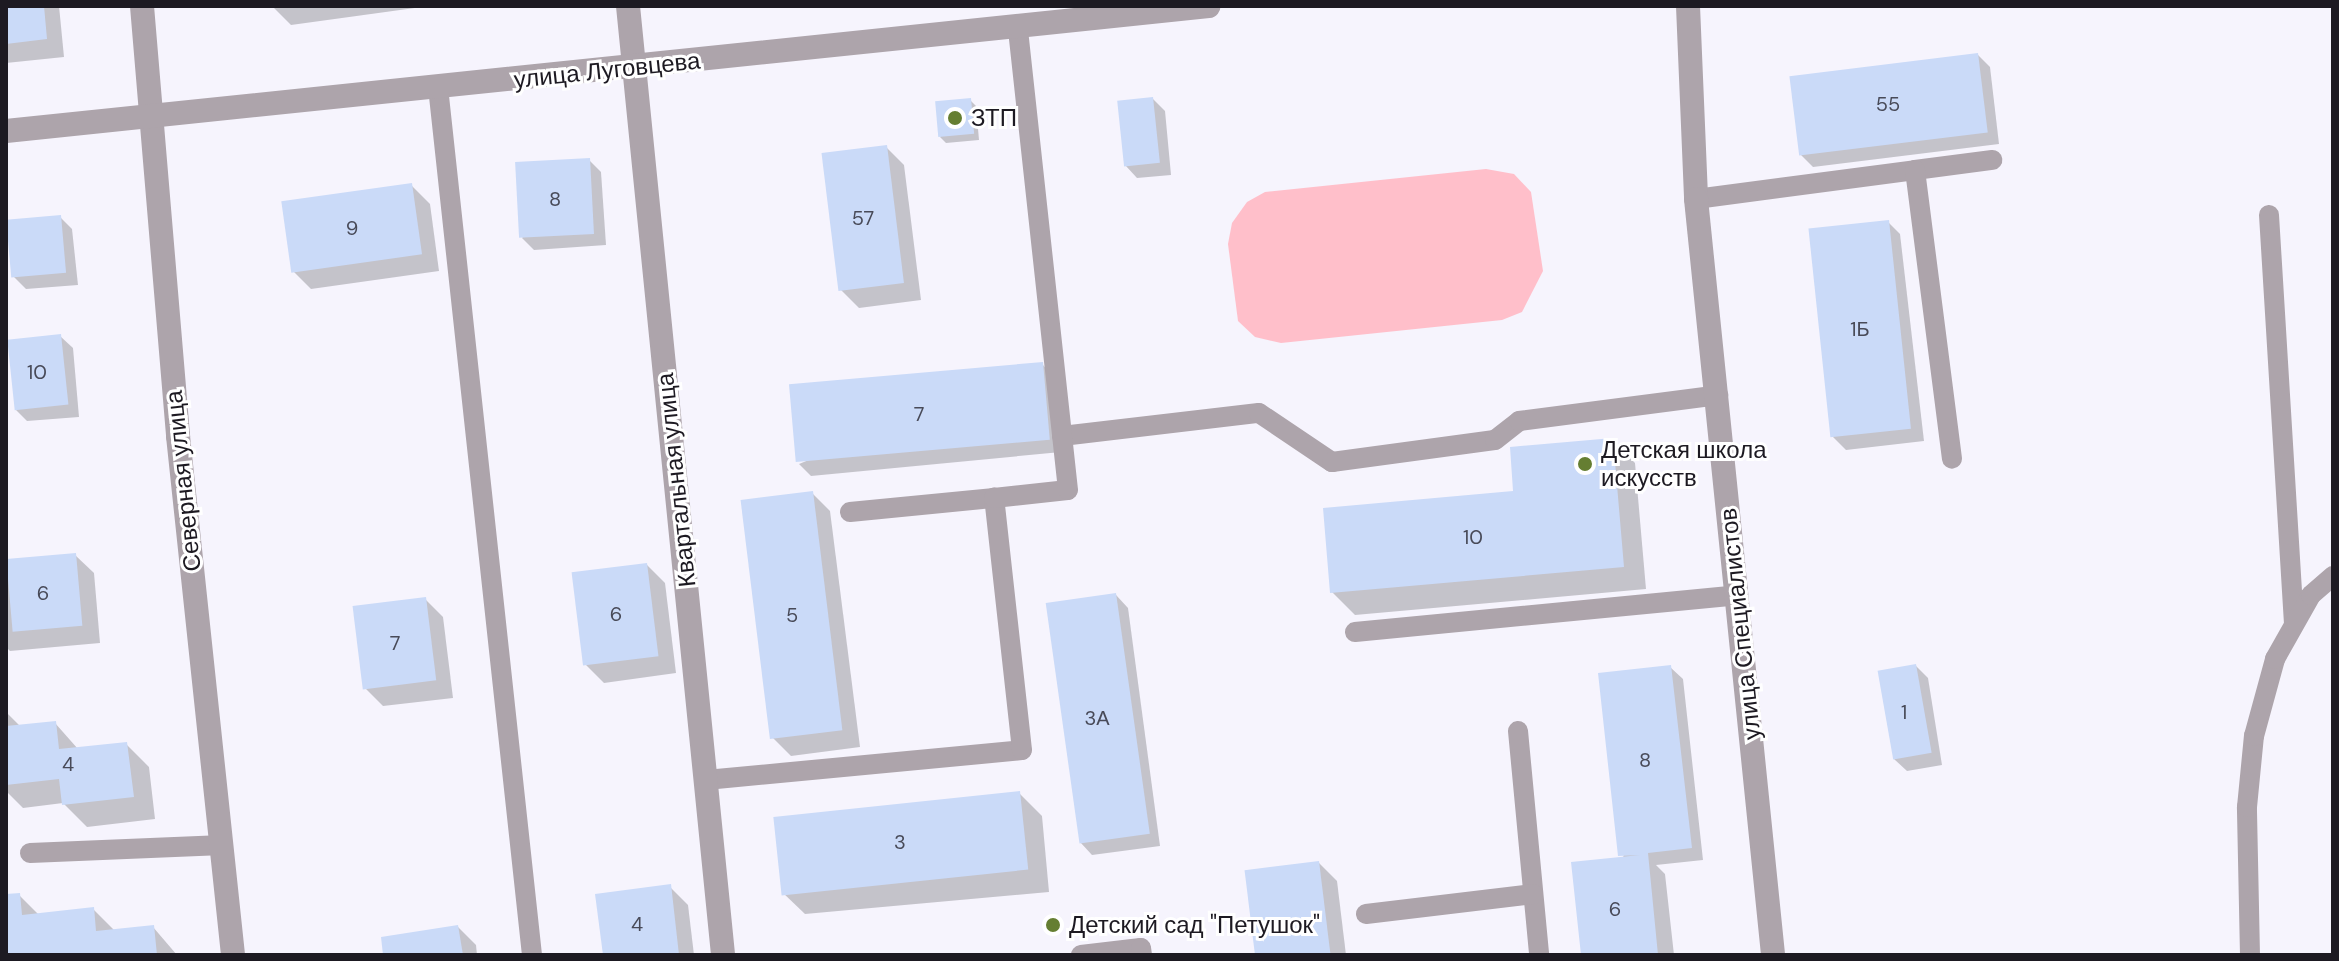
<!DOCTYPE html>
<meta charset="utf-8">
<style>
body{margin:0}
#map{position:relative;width:2339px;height:961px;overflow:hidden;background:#f6f4fd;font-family:"DM Sans",sans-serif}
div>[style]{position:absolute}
.green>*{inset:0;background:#ffbfca}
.shadow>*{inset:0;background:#0003}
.building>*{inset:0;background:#cadaf8;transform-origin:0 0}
.lane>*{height:20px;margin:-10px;padding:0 10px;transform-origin:10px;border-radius:10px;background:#ada4ab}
.street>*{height:24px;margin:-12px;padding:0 12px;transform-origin:12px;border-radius:12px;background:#ada4ab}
.dots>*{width:22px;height:22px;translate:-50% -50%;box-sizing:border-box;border:4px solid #fff;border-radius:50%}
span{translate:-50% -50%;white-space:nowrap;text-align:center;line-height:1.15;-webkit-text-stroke:6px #fff;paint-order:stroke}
.number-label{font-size:20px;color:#484a58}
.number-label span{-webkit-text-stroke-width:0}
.street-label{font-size:24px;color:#1d1a22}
.poi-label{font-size:24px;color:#1d1a22}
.left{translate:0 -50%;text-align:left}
.frame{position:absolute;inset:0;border:8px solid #1d1a22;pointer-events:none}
</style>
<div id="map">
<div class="green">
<div style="clip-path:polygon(1486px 169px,1514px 174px,1531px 192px,1543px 271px,1522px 312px,1502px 320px,1281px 343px,1255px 337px,1238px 321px,1228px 244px,1232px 223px,1247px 202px,1265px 192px)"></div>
</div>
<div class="shadow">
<div style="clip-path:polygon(6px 6px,59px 6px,64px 57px,6px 63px)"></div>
<div style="clip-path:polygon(272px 6px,422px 6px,422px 7px,291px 25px)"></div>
<div style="clip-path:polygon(1978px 55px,1990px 67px,1999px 144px,1813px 167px,1801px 155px)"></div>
<div style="clip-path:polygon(1153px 99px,1165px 111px,1171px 175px,1137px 178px,1125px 165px)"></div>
<div style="clip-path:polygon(970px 100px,976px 106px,979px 140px,946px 143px,940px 137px)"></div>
<div style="clip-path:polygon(886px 147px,904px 165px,921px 300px,859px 308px,841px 290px)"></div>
<div style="clip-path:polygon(589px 160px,601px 172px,606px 245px,534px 250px,522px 238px)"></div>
<div style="clip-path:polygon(412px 186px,430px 204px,439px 271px,311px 289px,293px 271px)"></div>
<div style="clip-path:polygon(60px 217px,72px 229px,78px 285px,26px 289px,14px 277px)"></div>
<div style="clip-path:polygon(1888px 222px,1900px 234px,1924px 441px,1846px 450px,1833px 437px)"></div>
<div style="clip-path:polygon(60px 336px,73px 348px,79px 417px,27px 421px,15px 409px)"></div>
<div style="clip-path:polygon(1042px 364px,1054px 377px,1061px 452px,811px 476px,799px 464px)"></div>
<div style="clip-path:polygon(1612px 440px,1635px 463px,1646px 589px,1355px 615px,1332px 592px)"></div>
<div style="clip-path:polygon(812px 493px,830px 511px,860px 747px,791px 756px,773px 738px)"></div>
<div style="clip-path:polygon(75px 555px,94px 573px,100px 643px,10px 651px,6px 647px,6px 561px)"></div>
<div style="clip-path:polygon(647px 565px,665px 583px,676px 673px,604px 683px,586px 665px)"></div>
<div style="clip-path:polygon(1116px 595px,1128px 608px,1160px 846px,1092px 855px,1080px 842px)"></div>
<div style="clip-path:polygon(425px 599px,443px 617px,453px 698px,383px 706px,365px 688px)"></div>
<div style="clip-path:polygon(1916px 666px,1928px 678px,1942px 765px,1907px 771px,1894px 759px)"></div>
<div style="clip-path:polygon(1670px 667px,1683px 679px,1703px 860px,1656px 865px,1665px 874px,1674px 955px,1583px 955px,1623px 858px)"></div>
<div style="clip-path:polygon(6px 712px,21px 727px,55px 723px,78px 749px,126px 744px,149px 767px,155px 819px,87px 827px,63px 803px,23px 808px,6px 791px)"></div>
<div style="clip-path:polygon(1019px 793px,1042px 816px,1049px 892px,805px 914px,782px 892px)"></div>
<div style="clip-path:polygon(1319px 863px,1337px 881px,1346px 955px,1258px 955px)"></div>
<div style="clip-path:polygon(670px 887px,688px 905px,694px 955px,605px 955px)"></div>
<div style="clip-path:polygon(19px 895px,39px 915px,93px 909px,115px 931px,153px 927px,177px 955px,6px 955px,6px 896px)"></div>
<div style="clip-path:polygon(458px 927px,476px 945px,477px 955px,385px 955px)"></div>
</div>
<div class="building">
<div style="clip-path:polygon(6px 6px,44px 6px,47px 39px,6px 44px)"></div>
<div style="left:1978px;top:53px;width:80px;height:190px;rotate:83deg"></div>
<div style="left:1153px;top:97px;width:66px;height:36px;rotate:84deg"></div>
<div style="left:971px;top:98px;width:36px;height:36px;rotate:85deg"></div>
<div style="left:887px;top:145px;width:139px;height:66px;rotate:83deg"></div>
<div style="left:590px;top:158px;width:76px;height:75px;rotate:87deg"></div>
<div style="left:412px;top:183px;width:72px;height:132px;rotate:82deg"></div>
<div style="left:61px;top:215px;width:58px;height:55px;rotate:85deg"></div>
<div style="left:1889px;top:220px;width:210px;height:81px;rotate:84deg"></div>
<div style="left:61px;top:334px;width:71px;height:54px;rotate:84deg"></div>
<div style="left:1043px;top:362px;width:78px;height:255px;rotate:85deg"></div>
<div style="clip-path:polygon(1613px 438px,1624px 567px,1330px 593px,1323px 508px,1513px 491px,1510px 447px)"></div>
<div style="left:813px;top:491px;width:241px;height:73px;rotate:83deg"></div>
<div style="left:76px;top:553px;width:73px;height:70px;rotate:85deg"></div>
<div style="left:647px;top:563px;width:94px;height:76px;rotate:83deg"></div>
<div style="left:1116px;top:593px;width:243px;height:71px;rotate:82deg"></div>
<div style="left:426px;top:597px;width:84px;height:74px;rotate:83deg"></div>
<div style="left:1916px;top:664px;width:90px;height:39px;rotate:80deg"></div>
<div style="clip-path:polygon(1671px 665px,1692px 848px,1648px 853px,1658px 955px,1581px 955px,1571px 862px,1640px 855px,1618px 856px,1598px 673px)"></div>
<div style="clip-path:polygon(56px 721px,59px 749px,127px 742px,134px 797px,62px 805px,59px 779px,6px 785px,6px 726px)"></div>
<div style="left:1020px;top:791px;width:79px;height:248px;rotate:84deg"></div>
<div style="left:1319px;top:861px;width:95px;height:75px;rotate:83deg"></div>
<div style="clip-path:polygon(671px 884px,679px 955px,603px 955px,595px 894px)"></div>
<div style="clip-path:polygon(20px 893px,22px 915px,94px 907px,96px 931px,154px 925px,157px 955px,6px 955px,6px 894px)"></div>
<div style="clip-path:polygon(458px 925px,463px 955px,383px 955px,381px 937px)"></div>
</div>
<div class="lane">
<div style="left:438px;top:87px;width:873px;rotate:83.82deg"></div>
<div style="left:1915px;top:170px;width:78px;rotate:-7.4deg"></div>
<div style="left:1696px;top:199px;width:221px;rotate:-7.5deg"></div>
<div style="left:1915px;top:170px;width:291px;rotate:82.7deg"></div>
<div style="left:2269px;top:215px;width:408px;rotate:86.5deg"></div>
<div style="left:1062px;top:436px;width:198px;rotate:-6.7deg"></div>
<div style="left:1259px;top:413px;width:88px;rotate:33.9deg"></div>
<div style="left:1332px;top:462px;width:164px;rotate:-7.7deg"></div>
<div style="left:1495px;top:440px;width:31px;rotate:-38deg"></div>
<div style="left:1519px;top:421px;width:201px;rotate:-7.4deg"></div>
<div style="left:850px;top:512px;width:145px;rotate:-5.6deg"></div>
<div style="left:1355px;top:632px;width:384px;rotate:-5.5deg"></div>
<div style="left:1518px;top:731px;width:225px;rotate:84.6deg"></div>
<div style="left:706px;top:780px;width:317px;rotate:-5.4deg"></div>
<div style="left:1022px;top:750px;width:254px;rotate:-96.3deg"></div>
<div style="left:994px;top:498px;width:74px;rotate:-6.2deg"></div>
<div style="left:1068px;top:490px;width:467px;rotate:-96.2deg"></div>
<div style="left:30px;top:853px;width:193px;rotate:-2.4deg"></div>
<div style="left:1366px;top:914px;width:168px;rotate:-6.8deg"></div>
<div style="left:1081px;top:955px;width:60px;rotate:-6.7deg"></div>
<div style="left:1141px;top:948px;width:7px;rotate:82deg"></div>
<div style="left:2250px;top:955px;width:148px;rotate:-91.2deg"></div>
<div style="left:2247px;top:807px;width:71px;rotate:-84.4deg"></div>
<div style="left:2254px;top:736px;width:80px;rotate:-74.7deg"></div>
<div style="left:2275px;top:659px;width:73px;rotate:-60.6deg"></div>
<div style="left:2311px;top:595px;width:29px;rotate:-41deg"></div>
</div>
<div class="street">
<div style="left:142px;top:6px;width:432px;rotate:85.2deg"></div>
<div style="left:178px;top:436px;width:522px;rotate:83.95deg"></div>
<div style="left:628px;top:6px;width:954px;rotate:84.28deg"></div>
<div style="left:1688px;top:6px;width:193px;rotate:87.6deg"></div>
<div style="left:1696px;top:199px;width:760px;rotate:84.18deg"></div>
<div style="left:6px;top:131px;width:1209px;rotate:-5.93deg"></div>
</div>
<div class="dots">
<div style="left:955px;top:118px;background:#657e32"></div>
<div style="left:1585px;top:464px;background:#657e32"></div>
<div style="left:1053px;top:925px;background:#657e32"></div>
</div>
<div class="number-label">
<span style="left:1888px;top:104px">55</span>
<span style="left:555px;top:199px">8</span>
<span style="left:863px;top:218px">57</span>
<span style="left:352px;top:228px">9</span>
<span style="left:1860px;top:329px">1Б</span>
<span style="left:37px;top:372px">10</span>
<span style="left:919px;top:414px">7</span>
<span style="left:1473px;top:537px">10</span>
<span style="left:43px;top:593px">6</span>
<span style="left:616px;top:614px">6</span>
<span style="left:792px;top:615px">5</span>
<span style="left:395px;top:643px">7</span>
<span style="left:1904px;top:712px">1</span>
<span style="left:1097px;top:718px">3А</span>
<span style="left:1645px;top:760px">8</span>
<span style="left:68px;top:764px">4</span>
<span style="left:900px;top:842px">3</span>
<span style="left:1615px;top:909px">6</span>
<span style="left:637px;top:924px">4</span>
</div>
<div class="street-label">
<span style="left:607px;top:70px;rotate:-6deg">улица Луговцева</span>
<span style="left:676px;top:480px;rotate:-96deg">Квартальная улица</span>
<span style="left:183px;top:481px;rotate:-96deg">Северная улица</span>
<span style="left:1740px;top:624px;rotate:-96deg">улица Специалистов</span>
</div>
<div class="poi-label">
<span class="left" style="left:971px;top:118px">ЗТП</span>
<span class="left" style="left:1601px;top:464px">Детская школа<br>искусств</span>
<span class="left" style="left:1069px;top:925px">Детский сад "Петушок"</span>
</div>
<div class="frame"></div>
</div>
